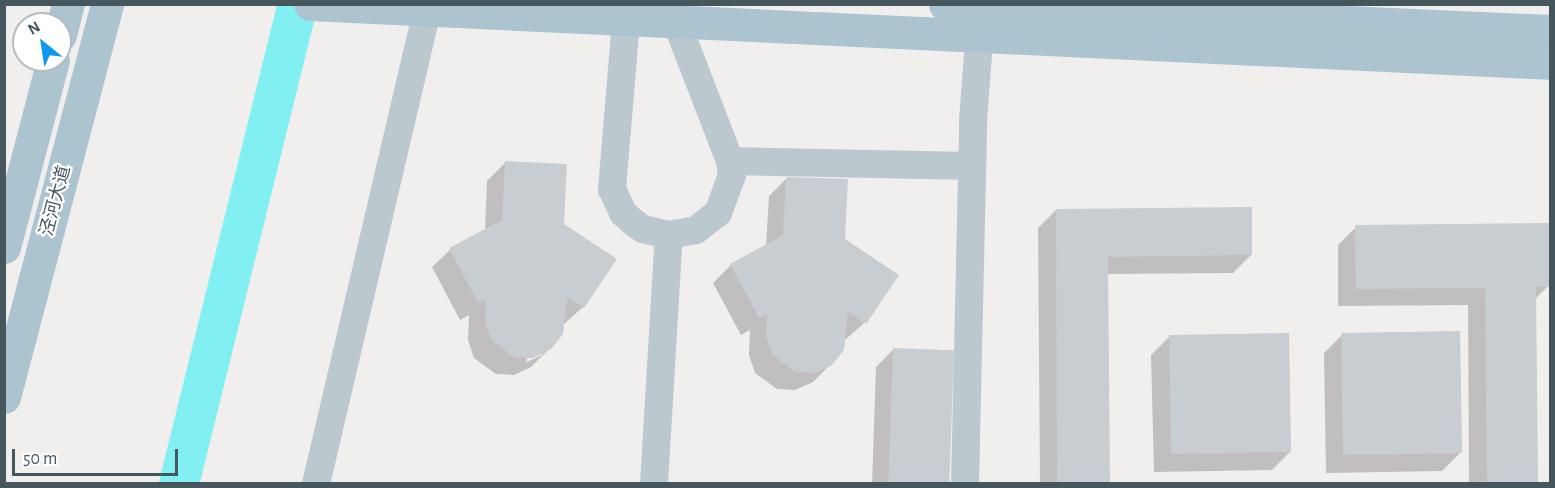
<!DOCTYPE html>
<meta charset="utf-8">
<style>
body{margin:0}
#map{position:relative;width:1555px;height:488px;overflow:hidden;background:#f1eeee;font-family:"Alegreya Sans","Noto Sans SC",sans-serif}
div>[style]{position:absolute}
.shadow>*{inset:0;background:#0003}
.river>*{height:40px;margin:-20px;padding:0 20px;transform-origin:20px;border-radius:20px;background:#82f0f3}
.building>*{inset:0;background:#c8cdd1;transform-origin:0 0}
.minor>*{height:28px;margin:-14px;padding:0 14px;transform-origin:14px;border-radius:14px;background:#bbc9ce}
.major>*{height:33px;margin:-16.5px;padding:0 16.5px;transform-origin:16.5px;border-radius:16.5px;background:#abc4cf}
span{translate:-50% -50%;white-space:nowrap;text-align:center;line-height:1.15;-webkit-text-stroke:4.5px #fff;paint-order:stroke}
.street-label{font-size:18px;color:#45565d}
.frame{position:absolute;inset:0;border:6px solid #45565d;pointer-events:none}
.north{position:absolute;left:12px;top:12px;width:60px;height:60px;box-sizing:border-box;background:#fff;border:2px solid #b5bbbe;border-radius:50%;rotate:330deg;font-size:16px;font-weight:700;line-height:24px;text-align:center;color:#45565d}
.north::after{content:'';display:block;margin:auto;width:21px;height:27px;background:#0b98ee;clip-path:polygon(50% 0,100% 100%,50% 72%,0 100%)}
.scale{position:absolute;left:12px;top:449px;width:166px;height:27px;box-sizing:border-box;border:3px solid #45565d;border-top:0;padding-left:8px;font-size:18px;line-height:21px;white-space:nowrap;color:#45565d;-webkit-text-stroke:4px #fff;paint-order:stroke}
</style>
<div id="map">
<div class="shadow">
<div style="clip-path:polygon(evenodd,505px 163px,563px 225px,583px 307px,564px 324px,550px 348px,531px 367px,514px 375px,496px 374px,474px 358px,468px 340px,469px 315px,460px 320px,432px 267px,450px 250px,485px 230px,487px 181px,505px 163px,542px 352px,542px 355px,527px 362px,526px 359px,542px 352px)"></div>
<div style="clip-path:polygon(787px 178px,844px 240px,864px 323px,845px 340px,831px 364px,813px 382px,795px 390px,777px 389px,755px 373px,749px 355px,750px 330px,741px 335px,713px 283px,731px 265px,766px 246px,769px 196px)"></div>
<div style="clip-path:polygon(1056px 210px,1251px 255px,1233px 273px,1107px 274px,1108px 484px,1040px 484px,1038px 228px)"></div>
<div style="clip-path:polygon(1356px 227px,1548px 286px,1535px 299px,1536px 484px,1469px 484px,1468px 305px,1338px 306px,1338px 245px)"></div>
<div style="clip-path:polygon(1342px 335px,1460px 453px,1442px 471px,1326px 473px,1324px 353px)"></div>
<div style="clip-path:polygon(1169px 337px,1290px 452px,1272px 470px,1154px 472px,1151px 355px)"></div>
<div style="clip-path:polygon(894px 349px,948px 484px,872px 484px,876px 367px)"></div>
</div>
<div class="river">
<div style="left:179px;top:484px;width:495px;rotate:-76.1deg"></div>
</div>
<div class="building">
<div style="clip-path:polygon(505px 161px,567px 164px,564px 224px,617px 259px,584px 308px,567px 297px,563px 334px,551px 349px,533px 358px,514px 357px,491px 340px,485px 322px,486px 299px,478px 303px,449px 248px,502px 220px)"></div>
<div style="clip-path:polygon(786px 177px,848px 179px,845px 239px,899px 275px,866px 324px,848px 312px,844px 350px,832px 365px,815px 373px,795px 372px,773px 355px,766px 337px,767px 314px,759px 318px,730px 264px,783px 235px)"></div>
<div style="clip-path:polygon(1252px 207px,1252px 255px,1108px 257px,1110px 484px,1057px 484px,1056px 209px)"></div>
<div style="clip-path:polygon(1549px 223px,1549px 287px,1536px 287px,1538px 484px,1487px 484px,1485px 288px,1356px 289px,1355px 225px)"></div>
<div style="left:1460px;top:331px;width:122px;height:119px;rotate:89deg"></div>
<div style="left:1289px;top:333px;width:119px;height:120px;rotate:89deg"></div>
<div style="left:893px;top:348px;width:61px;height:136px;rotate:2deg"></div>
</div>
<div class="minor">
<div style="left:626px;top:22px;width:168px;rotate:94.8deg"></div>
<div style="left:612px;top:189px;width:26px;rotate:65deg"></div>
<div style="left:623px;top:213px;width:13px;rotate:42deg"></div>
<div style="left:633px;top:222px;width:12px;rotate:35deg"></div>
<div style="left:643px;top:229px;width:27px;rotate:13deg"></div>
<div style="left:669px;top:235px;width:27px;rotate:-10deg"></div>
<div style="left:696px;top:230px;width:28px;rotate:-38deg"></div>
<div style="left:718px;top:213px;width:40px;rotate:-69.8deg"></div>
<div style="left:732px;top:175px;width:14px;rotate:-98deg"></div>
<div style="left:730px;top:161px;width:147px;rotate:-111.1deg"></div>
<div style="left:730px;top:161px;width:242px;rotate:1.2deg"></div>
<div style="left:316px;top:484px;width:493px;rotate:-76.8deg"></div>
<div style="left:654px;top:484px;width:249px;rotate:-86.6deg"></div>
<div style="left:965px;top:484px;width:364px;rotate:-88.7deg"></div>
<div style="left:973px;top:120px;width:105px;rotate:-85.6deg"></div>
</div>
<div class="major">
<div style="left:310px;top:4px;width:1241px;rotate:2.72deg"></div>
<div style="left:945px;top:4px;width:606px;rotate:2.56deg"></div>
<div style="left:60px;top:35px;width:32px;rotate:-76deg"></div>
<div style="left:4px;top:247px;width:193px;rotate:-75.3deg"></div>
<div style="left:4px;top:397px;width:406px;rotate:-75.3deg"></div>
</div>
<div class="street-label">
<span style="left:56px;top:201px;rotate:-75deg">泾河大道</span>
</div>
<div class="frame"></div>
<div class="north">N</div>
<div class="scale">50 m</div>
</div>
